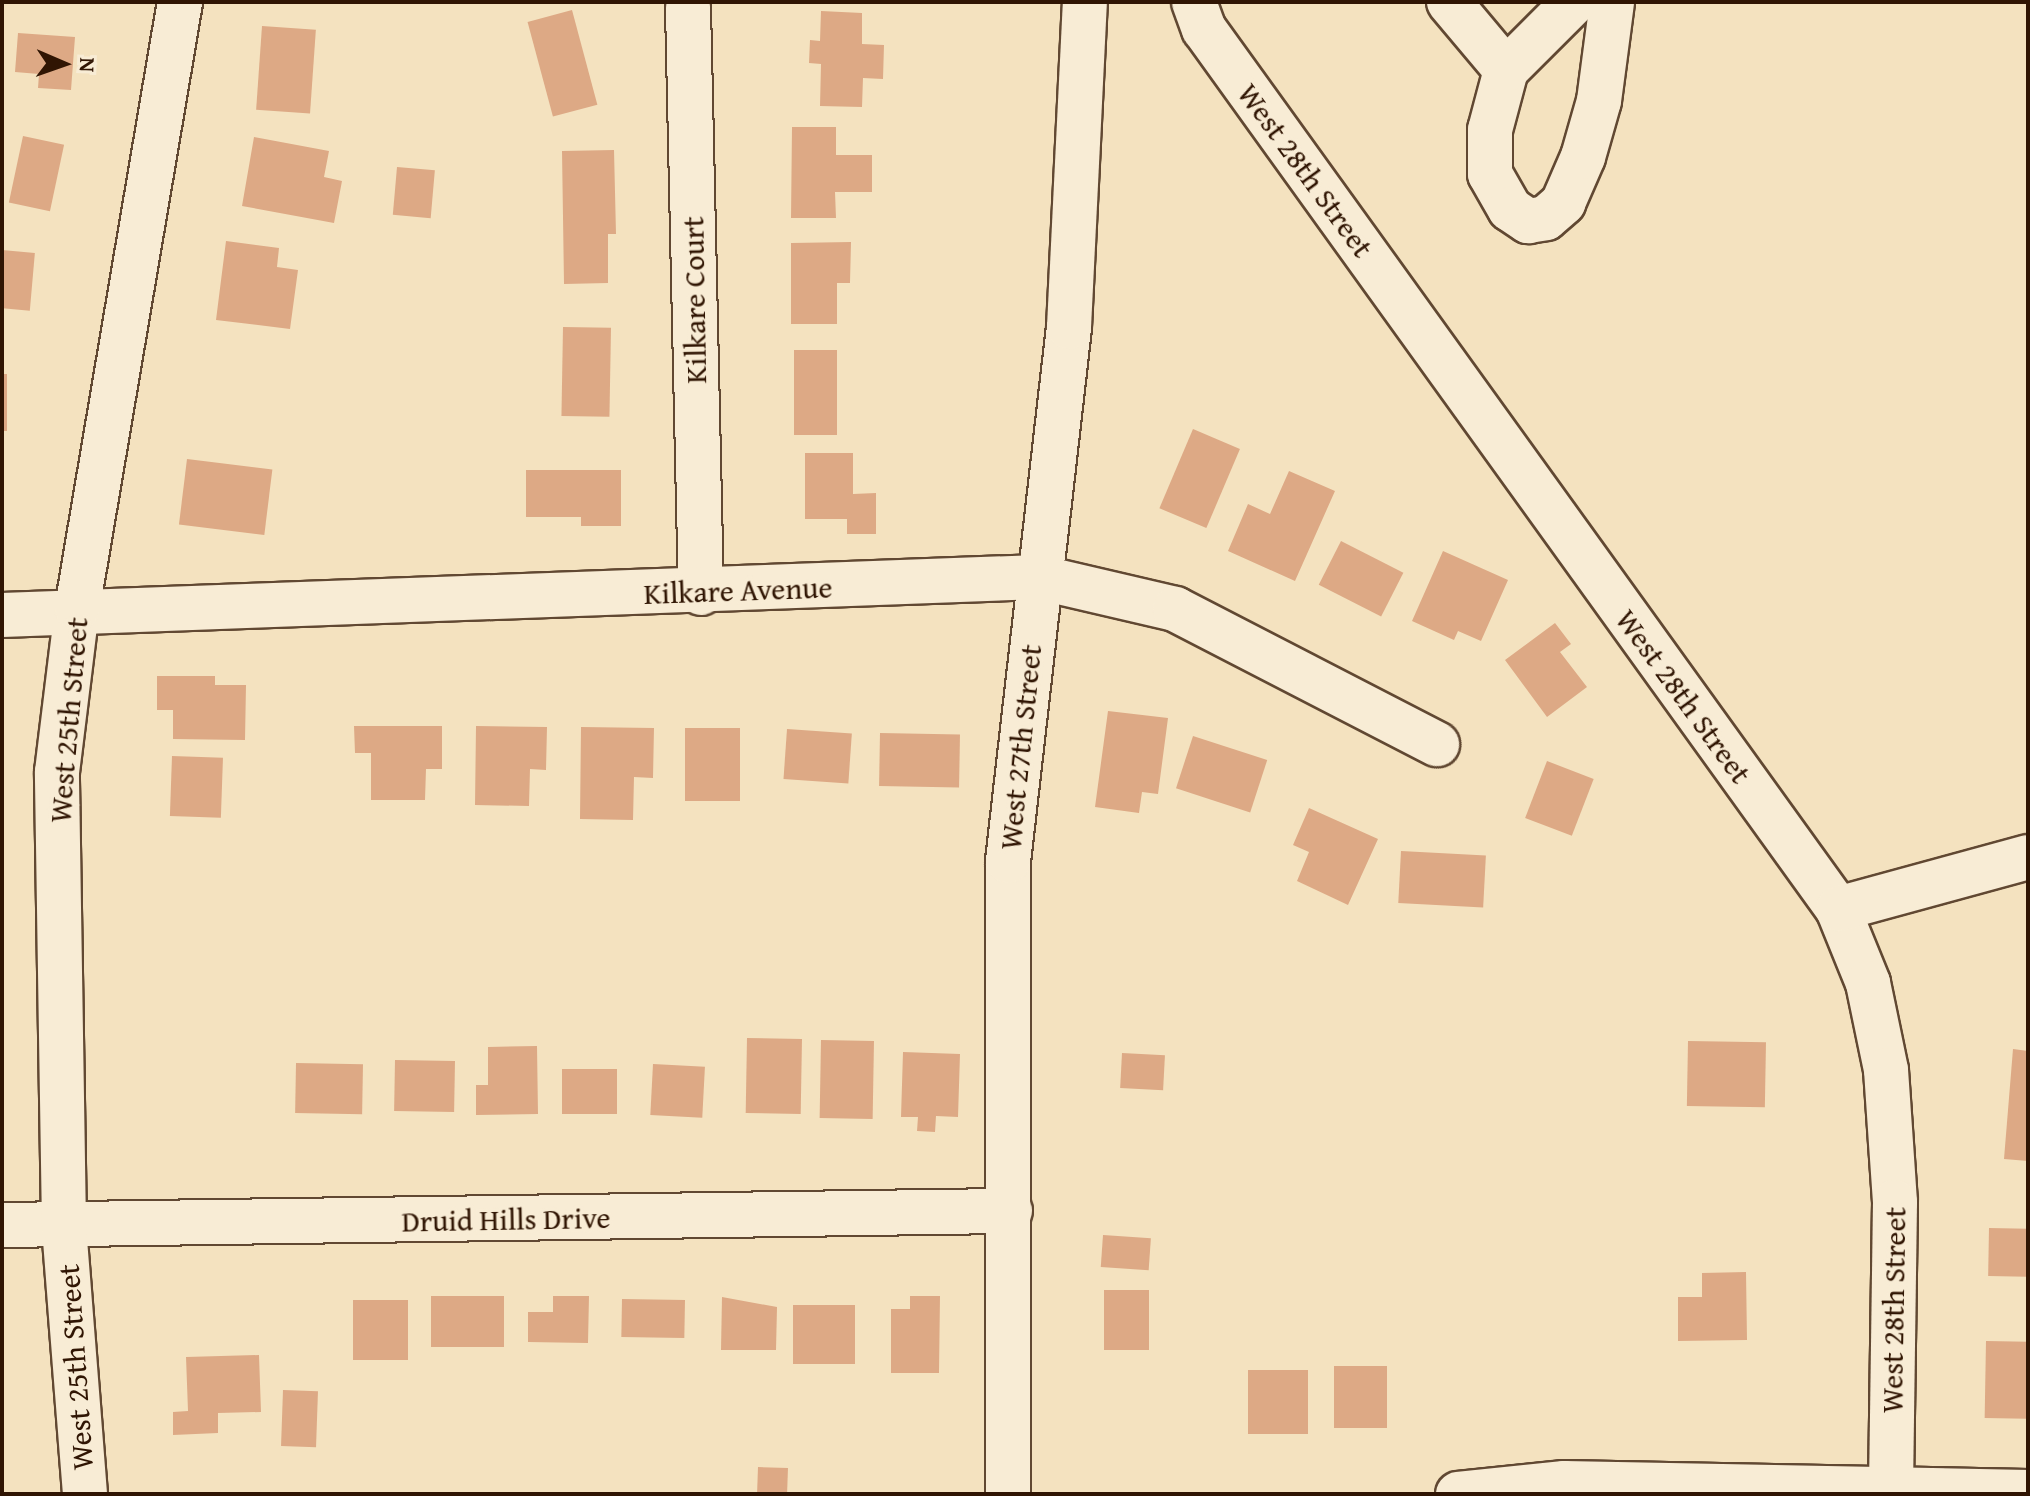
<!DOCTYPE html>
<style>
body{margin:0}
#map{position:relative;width:2030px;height:1496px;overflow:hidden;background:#f4e2bf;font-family:"Gentium Book Plus",serif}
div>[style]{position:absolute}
.building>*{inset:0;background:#dda985;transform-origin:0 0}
.roads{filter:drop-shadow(2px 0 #614832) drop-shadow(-2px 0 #614832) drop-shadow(0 2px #614832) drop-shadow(0 -2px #614832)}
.minor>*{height:44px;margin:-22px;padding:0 22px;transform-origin:22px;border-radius:22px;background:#f8ecd5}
span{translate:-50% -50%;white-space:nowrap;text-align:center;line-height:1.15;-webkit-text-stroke:7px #f8ecd5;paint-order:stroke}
.street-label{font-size:30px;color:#301503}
.frame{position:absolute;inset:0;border:4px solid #301503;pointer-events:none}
.north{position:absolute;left:24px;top:24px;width:80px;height:80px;-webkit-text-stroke:6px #f8ecd5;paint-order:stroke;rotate:92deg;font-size:22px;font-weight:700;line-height:32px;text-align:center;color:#301503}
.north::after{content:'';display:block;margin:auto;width:28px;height:36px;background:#301503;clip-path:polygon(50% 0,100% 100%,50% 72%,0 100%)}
</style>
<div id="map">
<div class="building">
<div style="left:572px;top:10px;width:98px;height:46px;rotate:75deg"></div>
<div style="clip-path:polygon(821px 11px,862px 13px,862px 44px,884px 45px,883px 79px,863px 78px,862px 107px,820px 106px,821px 64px,809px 63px,810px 40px,820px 41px)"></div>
<div style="left:262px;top:26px;width:54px;height:84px;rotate:4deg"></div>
<div style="clip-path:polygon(18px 33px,75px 37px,71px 90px,38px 88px,39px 74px,15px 72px)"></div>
<div style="clip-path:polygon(792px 127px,836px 127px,836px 155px,872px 155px,872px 192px,835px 192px,836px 218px,791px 218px)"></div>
<div style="left:23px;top:136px;width:42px;height:68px;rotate:12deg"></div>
<div style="clip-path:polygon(254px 137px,329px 151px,324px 177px,342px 181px,334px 223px,242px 206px)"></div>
<div style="clip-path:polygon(614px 150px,616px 234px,608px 234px,608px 283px,564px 284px,562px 151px)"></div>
<div style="left:397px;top:167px;width:38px;height:48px;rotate:5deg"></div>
<div style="clip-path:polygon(226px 241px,279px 248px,277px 267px,298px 270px,290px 329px,216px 320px)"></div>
<div style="clip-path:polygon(851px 242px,850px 283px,837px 283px,837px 324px,791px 324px,791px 243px)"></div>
<div style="left:2px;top:250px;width:33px;height:58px;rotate:5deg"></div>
<div style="left:563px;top:327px;width:48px;height:89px;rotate:1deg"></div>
<div style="left:794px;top:350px;width:43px;height:85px"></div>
<div style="left:2px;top:374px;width:5px;height:57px"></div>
<div style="left:1193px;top:429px;width:51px;height:86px;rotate:23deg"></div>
<div style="clip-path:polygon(805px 453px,853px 453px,853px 494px,876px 493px,876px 534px,847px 534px,847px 519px,805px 519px)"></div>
<div style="left:187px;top:459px;width:86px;height:66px;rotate:7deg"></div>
<div style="clip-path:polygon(526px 470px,621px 470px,621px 526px,581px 526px,581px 517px,526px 517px)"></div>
<div style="clip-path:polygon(1289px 471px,1335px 491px,1295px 581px,1228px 551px,1248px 504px,1270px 514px)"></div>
<div style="left:1341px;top:541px;width:70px;height:49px;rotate:27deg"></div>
<div style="clip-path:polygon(1443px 551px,1508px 580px,1481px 641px,1458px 631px,1454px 640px,1412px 621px)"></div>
<div style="clip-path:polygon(1555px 623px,1571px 644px,1560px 652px,1587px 687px,1547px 717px,1505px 660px)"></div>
<div style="clip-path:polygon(157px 676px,215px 676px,215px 685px,246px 685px,245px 740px,173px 739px,173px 710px,157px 710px)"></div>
<div style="clip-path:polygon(1108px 711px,1168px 718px,1158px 794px,1142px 792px,1139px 813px,1095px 807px)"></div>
<div style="clip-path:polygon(354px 726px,442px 726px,442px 769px,426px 769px,425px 800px,371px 800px,371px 753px,355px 753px)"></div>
<div style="clip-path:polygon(476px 726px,547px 727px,546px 770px,530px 769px,529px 806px,475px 805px)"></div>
<div style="clip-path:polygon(581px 727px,654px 728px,653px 778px,634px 777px,633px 820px,580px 819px)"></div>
<div style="left:685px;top:728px;width:55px;height:73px"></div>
<div style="left:787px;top:729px;width:65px;height:50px;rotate:4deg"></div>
<div style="left:880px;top:733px;width:80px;height:53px;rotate:1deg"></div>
<div style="left:1193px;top:736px;width:78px;height:55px;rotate:18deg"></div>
<div style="left:172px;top:756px;width:51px;height:60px;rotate:2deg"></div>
<div style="left:1547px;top:761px;width:50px;height:61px;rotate:21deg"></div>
<div style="clip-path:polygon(1309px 808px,1378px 839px,1348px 905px,1297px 881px,1309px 852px,1293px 845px)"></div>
<div style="left:1401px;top:851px;width:85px;height:52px;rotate:3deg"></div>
<div style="left:747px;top:1038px;width:55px;height:75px;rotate:1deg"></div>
<div style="left:821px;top:1040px;width:53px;height:78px;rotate:1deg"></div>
<div style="left:1688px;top:1041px;width:78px;height:65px;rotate:1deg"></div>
<div style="clip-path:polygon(537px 1046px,538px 1114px,476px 1115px,476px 1085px,488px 1085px,488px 1047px)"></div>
<div style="clip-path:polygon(2013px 1049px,2028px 1051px,2028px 1161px,2004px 1159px)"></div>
<div style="clip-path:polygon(903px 1052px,960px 1054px,958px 1117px,936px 1116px,935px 1132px,917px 1131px,918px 1117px,901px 1117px)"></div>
<div style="left:1122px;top:1053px;width:43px;height:35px;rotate:3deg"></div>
<div style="left:395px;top:1060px;width:60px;height:51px;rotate:1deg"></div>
<div style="left:296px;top:1063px;width:67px;height:50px;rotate:1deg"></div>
<div style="left:653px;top:1064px;width:52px;height:51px;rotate:3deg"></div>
<div style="left:562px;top:1069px;width:55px;height:45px"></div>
<div style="left:1989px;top:1228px;width:39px;height:48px;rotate:1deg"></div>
<div style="left:1103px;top:1235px;width:48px;height:32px;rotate:4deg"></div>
<div style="clip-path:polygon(1746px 1272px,1747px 1340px,1678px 1341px,1678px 1297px,1702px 1297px,1702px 1273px)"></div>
<div style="left:1149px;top:1290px;width:60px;height:45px;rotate:90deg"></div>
<div style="left:431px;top:1296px;width:73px;height:51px"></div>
<div style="clip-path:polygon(553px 1296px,589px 1296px,588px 1343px,528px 1342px,528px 1312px,553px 1312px)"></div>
<div style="clip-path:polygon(910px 1296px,940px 1296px,939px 1373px,891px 1373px,891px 1309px,910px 1309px)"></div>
<div style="clip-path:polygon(722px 1297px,777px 1307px,776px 1350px,721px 1350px)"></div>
<div style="left:622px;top:1299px;width:63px;height:38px;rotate:1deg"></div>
<div style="left:408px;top:1300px;width:60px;height:55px;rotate:90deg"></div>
<div style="left:793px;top:1305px;width:62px;height:59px"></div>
<div style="left:1986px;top:1341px;width:42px;height:77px;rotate:1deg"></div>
<div style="clip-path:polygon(259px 1355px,261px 1412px,218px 1413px,218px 1433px,173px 1435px,173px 1412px,188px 1411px,186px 1357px)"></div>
<div style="left:1334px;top:1366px;width:53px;height:62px"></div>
<div style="left:1248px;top:1370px;width:60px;height:64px"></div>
<div style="left:283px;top:1390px;width:35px;height:56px;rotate:2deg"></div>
<div style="left:758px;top:1467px;width:30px;height:27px;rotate:2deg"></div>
</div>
<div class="roads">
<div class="minor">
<div style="left:1194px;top:2px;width:29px;rotate:70deg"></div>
<div style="left:1204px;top:29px;width:1085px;rotate:54.23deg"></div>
<div style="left:1838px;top:909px;width:80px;rotate:67.9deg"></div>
<div style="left:1868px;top:983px;width:89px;rotate:78.3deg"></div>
<div style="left:1886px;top:1070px;width:132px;rotate:86.1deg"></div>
<div style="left:1895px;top:1202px;width:292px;rotate:90.8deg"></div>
<div style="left:1449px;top:2px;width:89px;rotate:50deg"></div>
<div style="left:1506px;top:70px;width:62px;rotate:104.9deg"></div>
<div style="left:1490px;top:130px;width:44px;rotate:90deg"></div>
<div style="left:1490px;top:174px;width:40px;rotate:60.3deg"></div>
<div style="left:1510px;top:209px;width:22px;rotate:34deg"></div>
<div style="left:1528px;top:221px;width:18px;rotate:-9deg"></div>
<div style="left:1546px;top:218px;width:23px;rotate:-41deg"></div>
<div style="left:1563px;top:203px;width:50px;rotate:-66.5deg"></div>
<div style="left:1583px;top:157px;width:58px;rotate:-74.1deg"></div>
<div style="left:1599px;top:101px;width:100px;rotate:-82.5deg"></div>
<div style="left:688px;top:7px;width:586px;rotate:88.73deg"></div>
<div style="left:1506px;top:70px;width:96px;rotate:-45deg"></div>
<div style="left:2px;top:615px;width:1037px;rotate:-2.1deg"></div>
<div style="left:1038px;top:577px;width:141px;rotate:13.1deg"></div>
<div style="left:1175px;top:609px;width:295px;rotate:27.3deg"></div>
<div style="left:1838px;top:909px;width:197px;rotate:-15.3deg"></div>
<div style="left:2px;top:1225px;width:1008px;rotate:-0.8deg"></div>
<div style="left:85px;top:1494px;width:269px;rotate:-94.5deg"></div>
<div style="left:64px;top:1226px;width:454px;rotate:-90.9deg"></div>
<div style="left:57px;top:772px;width:164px;rotate:-83deg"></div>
<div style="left:77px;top:609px;width:616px;rotate:-80.37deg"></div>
<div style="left:1008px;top:1494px;width:633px;rotate:-90deg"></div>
<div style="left:1008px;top:861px;width:537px;rotate:-83.48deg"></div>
<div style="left:1069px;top:327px;width:325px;rotate:-87.2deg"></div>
<div style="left:1458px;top:1494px;width:107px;rotate:-5.9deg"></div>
<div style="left:1564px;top:1483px;width:464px;rotate:1.1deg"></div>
</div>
</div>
<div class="street-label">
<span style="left:1306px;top:170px;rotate:54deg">West 28th Street</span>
<span style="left:694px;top:300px;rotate:-91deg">Kilkare Court</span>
<span style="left:738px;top:590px;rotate:-2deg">Kilkare Avenue</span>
<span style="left:1684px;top:696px;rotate:54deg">West 28th Street</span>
<span style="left:68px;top:720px;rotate:-85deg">West 25th Street</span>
<span style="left:1020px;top:747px;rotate:-84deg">West 27th Street</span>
<span style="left:506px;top:1219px;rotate:-1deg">Druid Hills Drive</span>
<span style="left:1893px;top:1310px;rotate:-89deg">West 28th Street</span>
<span style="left:75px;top:1367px;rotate:-94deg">West 25th Street</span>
</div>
<div class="frame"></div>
<div class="north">N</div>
</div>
